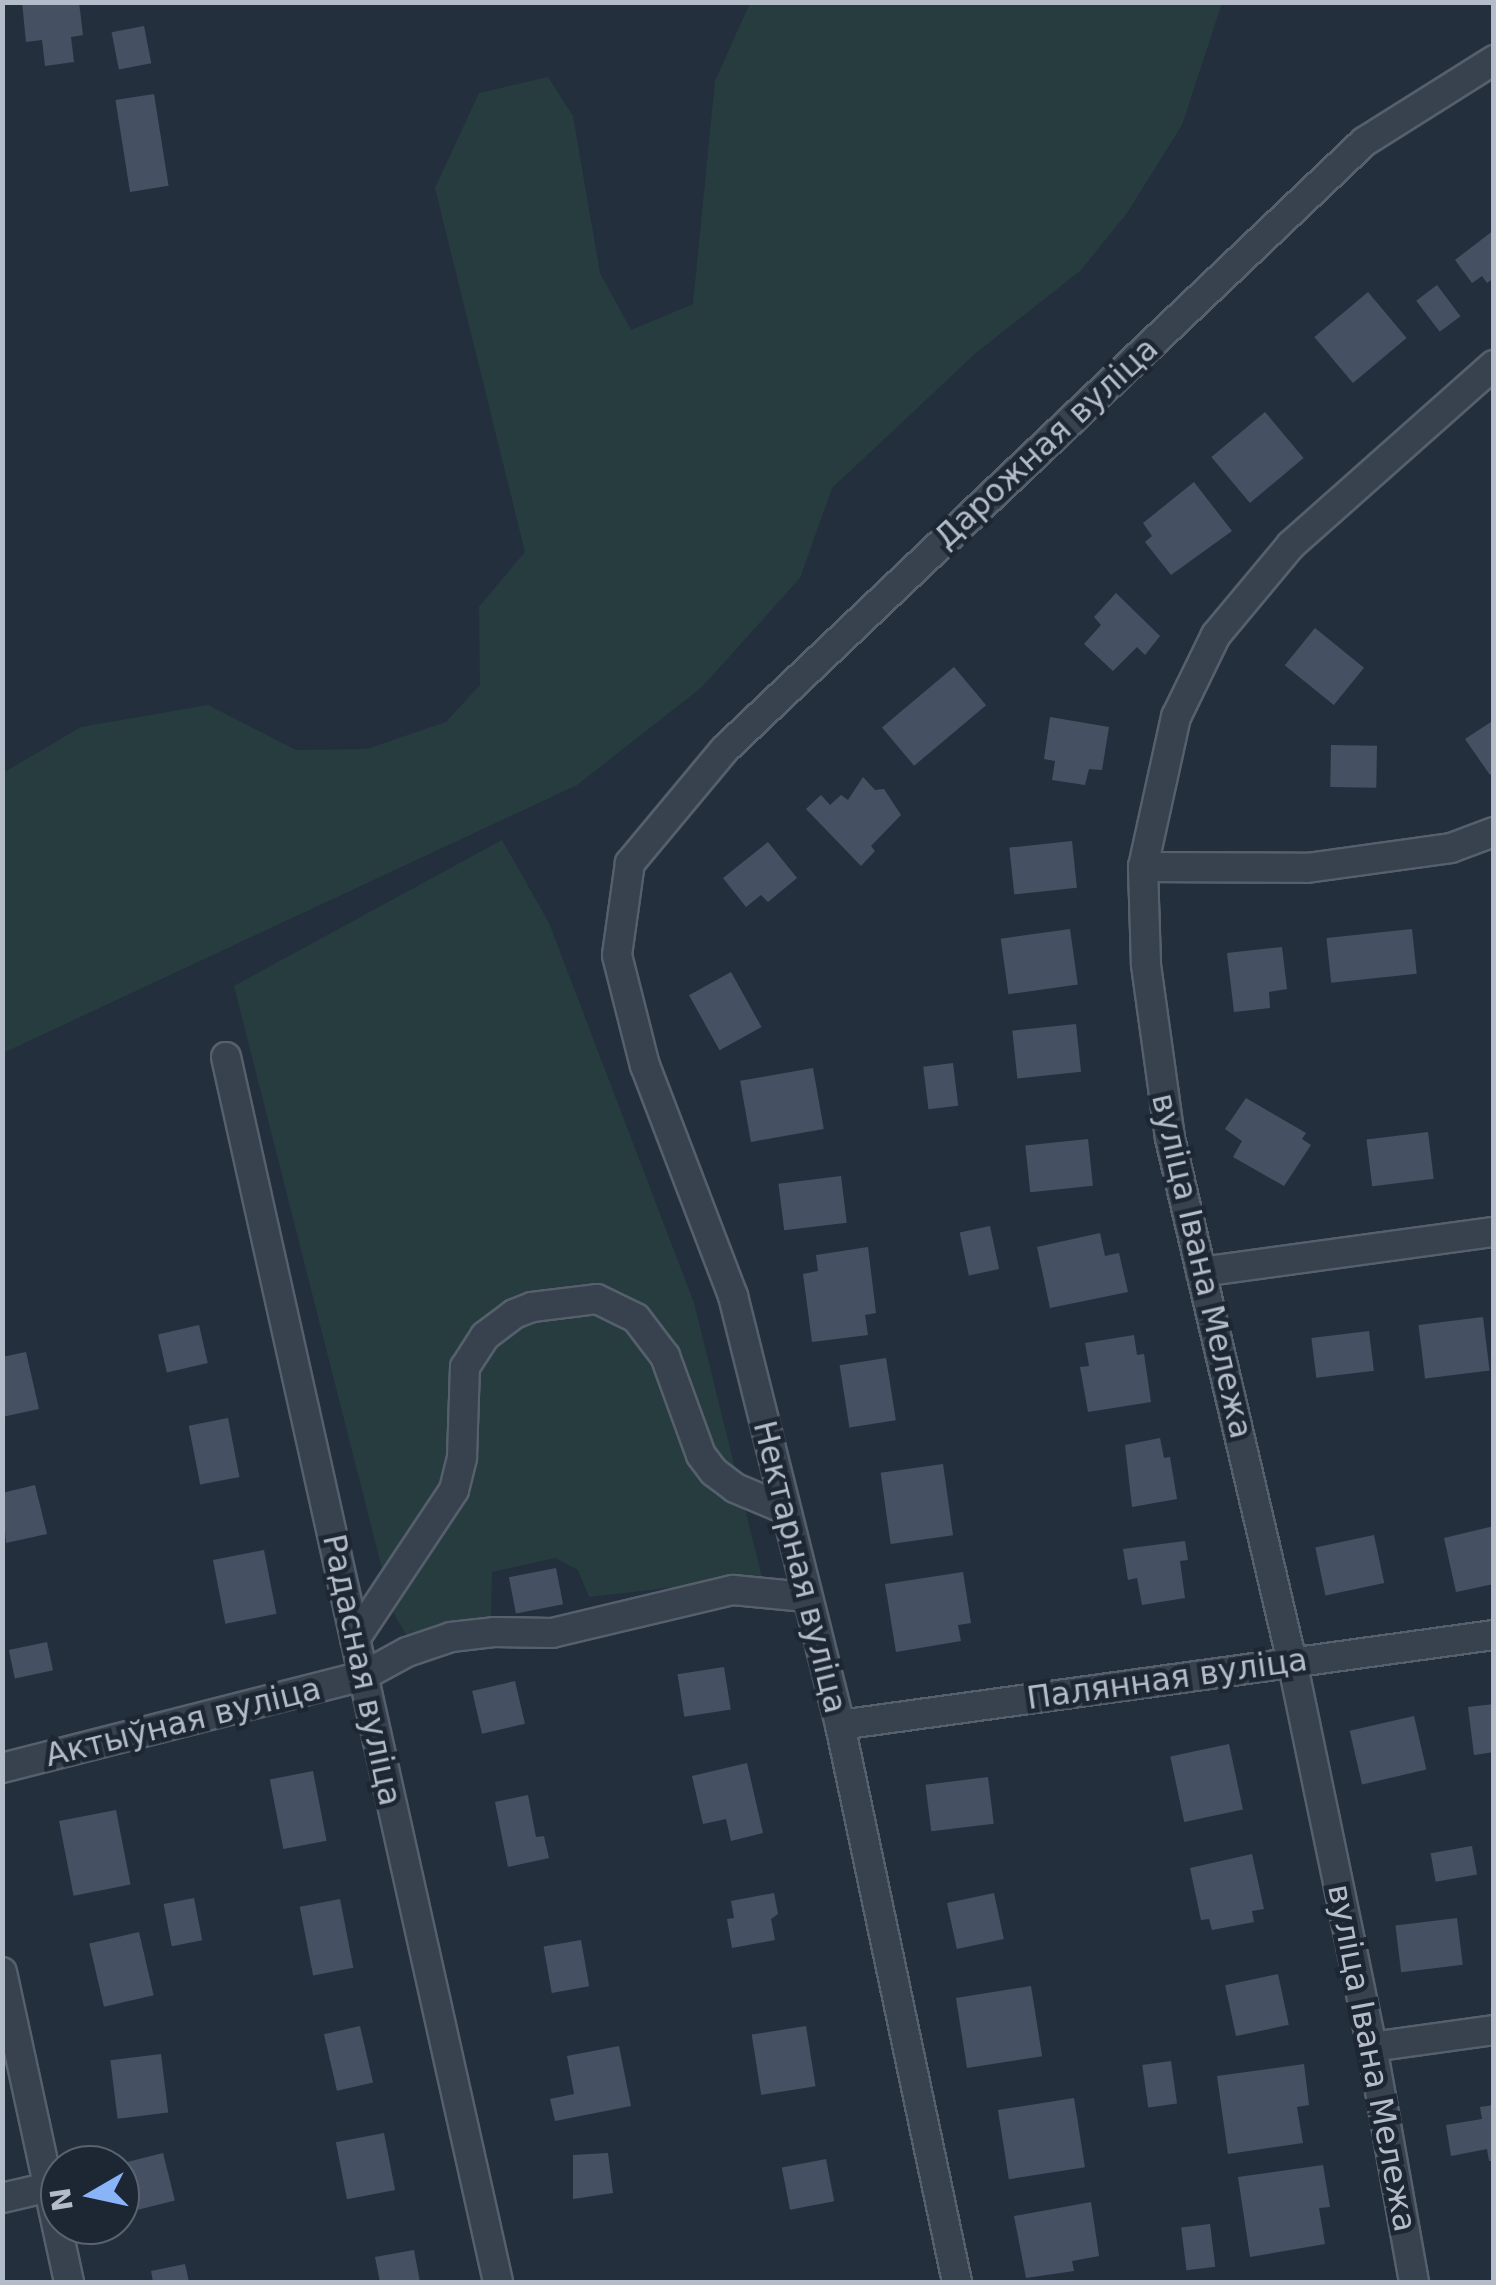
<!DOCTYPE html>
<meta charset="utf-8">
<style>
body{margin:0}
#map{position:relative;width:1496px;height:2285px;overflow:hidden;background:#242f3e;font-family:"DejaVu Sans",sans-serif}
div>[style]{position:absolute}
.green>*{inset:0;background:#263c3f}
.building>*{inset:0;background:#455162;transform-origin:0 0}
.roads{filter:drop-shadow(2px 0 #565f6c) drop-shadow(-2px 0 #565f6c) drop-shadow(0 2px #565f6c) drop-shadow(0 -2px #565f6c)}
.minor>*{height:28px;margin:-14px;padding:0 14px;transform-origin:14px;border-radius:14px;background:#38414e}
span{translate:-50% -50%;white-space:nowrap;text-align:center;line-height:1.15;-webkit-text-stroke:9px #1d2633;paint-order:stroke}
.street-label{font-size:32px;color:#b4bcc9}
.frame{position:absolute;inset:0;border:5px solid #b4bcc9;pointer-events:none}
.north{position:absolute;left:40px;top:2145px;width:100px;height:100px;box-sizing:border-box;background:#1d2633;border:2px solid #59626f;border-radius:50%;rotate:261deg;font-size:28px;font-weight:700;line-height:40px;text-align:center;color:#b4bcc9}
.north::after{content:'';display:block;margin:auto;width:35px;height:45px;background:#8ab4f8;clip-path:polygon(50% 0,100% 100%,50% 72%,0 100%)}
</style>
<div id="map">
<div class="green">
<div style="clip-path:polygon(750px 3px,1222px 3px,1182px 125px,1127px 213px,1081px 270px,976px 353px,832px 488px,800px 578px,702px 687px,577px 785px,3px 1053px,3px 773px,81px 727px,208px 705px,296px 750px,367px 749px,446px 722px,480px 685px,479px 607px,525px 552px,435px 188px,479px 93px,548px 77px,573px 116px,600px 273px,631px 330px,693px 304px,715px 81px)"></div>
<div style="clip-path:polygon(502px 840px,549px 923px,694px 1303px,762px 1577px,589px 1597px,578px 1570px,555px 1558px,492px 1572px,491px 1622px,412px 1645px,393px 1612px,234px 986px)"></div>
</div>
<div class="building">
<div style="clip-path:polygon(22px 2px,79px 2px,83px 35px,71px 37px,74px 62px,45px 66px,42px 40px,26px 42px)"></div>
<div style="left:144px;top:26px;width:38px;height:33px;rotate:79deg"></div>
<div style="left:154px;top:94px;width:93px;height:39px;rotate:81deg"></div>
<div style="clip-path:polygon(1494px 230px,1494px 278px,1487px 283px,1482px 276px,1472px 283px,1455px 260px)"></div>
<div style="left:1437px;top:285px;width:39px;height:26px;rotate:53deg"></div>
<div style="left:1368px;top:292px;width:60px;height:70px;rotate:50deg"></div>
<div style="left:1265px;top:412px;width:60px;height:70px;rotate:50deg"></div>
<div style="clip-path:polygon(1194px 482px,1232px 531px,1171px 575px,1145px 542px,1152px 536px,1143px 523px)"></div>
<div style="clip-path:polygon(1116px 593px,1160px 636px,1145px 655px,1137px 647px,1113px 671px,1084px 644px,1101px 625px,1094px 617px)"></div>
<div style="left:1315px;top:628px;width:63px;height:48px;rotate:39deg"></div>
<div style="left:954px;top:667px;width:50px;height:94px;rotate:50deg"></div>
<div style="clip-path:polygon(1050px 717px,1109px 727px,1102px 770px,1089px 769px,1085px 785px,1052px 780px,1055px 761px,1044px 759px)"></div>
<div style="clip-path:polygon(1494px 720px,1494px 772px,1490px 775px,1465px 739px)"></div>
<div style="left:1331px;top:745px;width:46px;height:42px;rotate:1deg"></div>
<div style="clip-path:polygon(863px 777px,875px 790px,884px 789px,901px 815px,871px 846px,875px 851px,861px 866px,806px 809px,821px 795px,830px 805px,841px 795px,848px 800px)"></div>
<div style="left:1072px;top:841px;width:47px;height:63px;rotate:84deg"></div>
<div style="clip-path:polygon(768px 842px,797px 878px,768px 902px,761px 895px,746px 907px,723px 878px)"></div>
<div style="left:1070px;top:929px;width:56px;height:70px;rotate:82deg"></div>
<div style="left:1412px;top:929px;width:45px;height:86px;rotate:84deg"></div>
<div style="clip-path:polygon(1282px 947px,1287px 989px,1269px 992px,1270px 1008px,1234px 1012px,1227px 953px)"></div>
<div style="left:731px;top:972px;width:63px;height:48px;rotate:61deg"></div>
<div style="left:1076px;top:1024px;width:48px;height:64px;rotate:84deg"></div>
<div style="left:953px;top:1063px;width:43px;height:30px;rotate:83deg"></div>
<div style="left:813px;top:1068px;width:62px;height:74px;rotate:80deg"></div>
<div style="clip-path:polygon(1246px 1098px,1306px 1133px,1302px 1139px,1311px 1145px,1284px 1186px,1233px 1157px,1242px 1141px,1225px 1129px)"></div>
<div style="left:1428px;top:1132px;width:47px;height:62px;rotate:83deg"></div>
<div style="left:1088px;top:1139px;width:47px;height:63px;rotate:84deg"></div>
<div style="left:841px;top:1176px;width:47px;height:63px;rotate:83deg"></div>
<div style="left:990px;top:1226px;width:44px;height:31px;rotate:78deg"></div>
<div style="clip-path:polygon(1100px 1233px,1105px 1256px,1119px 1253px,1128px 1292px,1050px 1308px,1037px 1247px)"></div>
<div style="clip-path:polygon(868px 1247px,876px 1313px,865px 1315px,868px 1335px,812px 1342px,803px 1274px,818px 1271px,816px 1255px)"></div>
<div style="left:1483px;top:1317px;width:54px;height:65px;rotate:83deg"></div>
<div style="left:199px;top:1325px;width:39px;height:42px;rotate:77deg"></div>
<div style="left:1369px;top:1331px;width:40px;height:58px;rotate:83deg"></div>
<div style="clip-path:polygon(1134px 1335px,1137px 1355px,1144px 1354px,1151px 1402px,1088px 1412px,1080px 1367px,1089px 1366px,1085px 1343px)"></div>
<div style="clip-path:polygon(26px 1352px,39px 1409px,2px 1417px,2px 1357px)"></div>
<div style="left:886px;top:1358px;width:63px;height:47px;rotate:81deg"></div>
<div style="left:228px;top:1418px;width:60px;height:40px;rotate:79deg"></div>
<div style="clip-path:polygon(1160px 1438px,1164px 1458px,1170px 1457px,1177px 1499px,1132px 1507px,1125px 1445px)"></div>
<div style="left:943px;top:1464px;width:72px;height:63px;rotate:82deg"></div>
<div style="clip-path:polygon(35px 1485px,47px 1534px,6px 1543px,2px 1493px)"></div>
<div style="clip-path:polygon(1494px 1526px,1494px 1584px,1456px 1592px,1444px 1538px)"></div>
<div style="left:1374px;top:1535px;width:49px;height:60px;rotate:78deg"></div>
<div style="clip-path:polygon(1185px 1541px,1188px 1560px,1180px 1561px,1185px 1598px,1142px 1605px,1137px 1578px,1128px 1580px,1123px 1549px)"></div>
<div style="left:264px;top:1550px;width:65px;height:52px;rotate:79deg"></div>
<div style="left:556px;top:1568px;width:37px;height:48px;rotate:79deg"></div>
<div style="clip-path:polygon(963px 1572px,971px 1623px,958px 1625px,961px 1641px,896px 1652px,885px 1584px)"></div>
<div style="left:47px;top:1642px;width:29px;height:39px;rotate:78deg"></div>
<div style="left:724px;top:1667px;width:43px;height:47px;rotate:81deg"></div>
<div style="left:515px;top:1681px;width:44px;height:44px;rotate:77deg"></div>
<div style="clip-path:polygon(1494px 1704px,1494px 1752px,1474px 1755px,1468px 1707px)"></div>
<div style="left:1414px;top:1716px;width:55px;height:66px;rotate:77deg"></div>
<div style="left:1229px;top:1744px;width:67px;height:60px;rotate:78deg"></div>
<div style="clip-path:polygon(747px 1763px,763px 1833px,731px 1841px,726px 1819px,703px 1824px,692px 1776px)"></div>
<div style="left:313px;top:1771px;width:71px;height:44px;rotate:79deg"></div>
<div style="left:988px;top:1777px;width:47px;height:63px;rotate:83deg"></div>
<div style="clip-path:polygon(528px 1795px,536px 1837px,544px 1836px,549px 1858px,508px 1867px,495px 1802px)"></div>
<div style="left:116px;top:1810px;width:76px;height:58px;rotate:79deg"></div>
<div style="left:1472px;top:1846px;width:29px;height:42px;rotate:80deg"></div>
<div style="clip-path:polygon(1252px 1854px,1264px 1909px,1252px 1911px,1254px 1922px,1212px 1930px,1209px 1919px,1201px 1920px,1190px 1868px)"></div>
<div style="clip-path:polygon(774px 1893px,778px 1914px,771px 1919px,775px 1940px,732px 1948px,727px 1919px,734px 1918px,731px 1901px)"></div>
<div style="left:994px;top:1893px;width:47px;height:48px;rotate:78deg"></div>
<div style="left:194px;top:1898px;width:43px;height:31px;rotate:79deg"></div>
<div style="left:340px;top:1899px;width:70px;height:41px;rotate:79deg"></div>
<div style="left:1457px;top:1918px;width:47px;height:62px;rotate:83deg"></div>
<div style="left:139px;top:1932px;width:65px;height:51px;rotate:77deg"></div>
<div style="left:581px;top:1940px;width:47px;height:38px;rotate:80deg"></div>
<div style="left:1278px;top:1974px;width:52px;height:54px;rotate:78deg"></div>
<div style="left:1031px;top:1986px;width:71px;height:76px;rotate:81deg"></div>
<div style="left:360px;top:2026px;width:58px;height:37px;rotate:77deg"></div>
<div style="left:806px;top:2026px;width:61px;height:55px;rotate:81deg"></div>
<div style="clip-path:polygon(619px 2046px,631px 2106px,555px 2121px,550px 2099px,574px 2094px,567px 2056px)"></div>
<div style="left:161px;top:2054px;width:59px;height:51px;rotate:83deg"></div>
<div style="left:1171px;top:2061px;width:43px;height:29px;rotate:82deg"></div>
<div style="clip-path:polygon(1304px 2064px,1309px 2105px,1297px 2107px,1303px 2143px,1228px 2154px,1217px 2076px)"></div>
<div style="left:1074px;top:2098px;width:70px;height:77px;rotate:81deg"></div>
<div style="clip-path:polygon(1494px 2105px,1494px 2161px,1489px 2161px,1487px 2149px,1451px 2156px,1446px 2125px,1482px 2119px,1480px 2107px)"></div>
<div style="left:384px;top:2133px;width:58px;height:49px;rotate:79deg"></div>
<div style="left:163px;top:2153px;width:49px;height:39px;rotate:76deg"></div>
<div style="clip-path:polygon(608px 2153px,613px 2193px,573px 2199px,573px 2155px)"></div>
<div style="left:826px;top:2159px;width:43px;height:45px;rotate:79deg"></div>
<div style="clip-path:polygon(1323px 2165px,1330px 2207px,1319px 2208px,1325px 2244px,1250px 2257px,1238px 2177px)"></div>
<div style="clip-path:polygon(1091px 2202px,1099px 2256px,1072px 2261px,1074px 2271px,1026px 2278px,1014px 2216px)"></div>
<div style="left:1210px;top:2224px;width:43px;height:29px;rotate:83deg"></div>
<div style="clip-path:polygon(414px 2250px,420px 2282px,380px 2282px,375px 2257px)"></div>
<div style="clip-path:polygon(185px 2264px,189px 2282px,153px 2282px,151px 2271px)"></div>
</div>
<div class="roads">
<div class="minor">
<div style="left:1143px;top:867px;width:164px;rotate:0.3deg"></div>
<div style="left:1307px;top:868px;width:145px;rotate:-7.9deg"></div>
<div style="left:1451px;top:848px;width:46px;rotate:-20.4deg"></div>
<div style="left:226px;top:1057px;width:1255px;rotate:77.48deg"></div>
<div style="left:1201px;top:1272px;width:296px;rotate:-7.8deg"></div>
<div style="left:355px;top:1639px;width:179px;rotate:-56.4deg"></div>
<div style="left:454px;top:1490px;width:34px;rotate:-76deg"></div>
<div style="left:462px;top:1457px;width:90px;rotate:-88.1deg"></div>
<div style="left:465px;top:1367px;width:37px;rotate:-57deg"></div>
<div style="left:485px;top:1336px;width:36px;rotate:-37deg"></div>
<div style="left:514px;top:1314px;width:19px;rotate:-21deg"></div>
<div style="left:532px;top:1307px;width:65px;rotate:-7deg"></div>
<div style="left:597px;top:1299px;width:43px;rotate:26deg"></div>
<div style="left:636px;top:1318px;width:48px;rotate:52.7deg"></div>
<div style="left:665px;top:1356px;width:105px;rotate:70deg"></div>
<div style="left:701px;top:1455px;width:21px;rotate:53deg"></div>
<div style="left:714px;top:1472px;width:26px;rotate:37deg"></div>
<div style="left:735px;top:1488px;width:54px;rotate:22.8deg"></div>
<div style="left:840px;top:1725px;width:660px;rotate:-7.84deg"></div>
<div style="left:2px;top:1768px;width:373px;rotate:-14.3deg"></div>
<div style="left:363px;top:1676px;width:50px;rotate:-28.6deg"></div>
<div style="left:407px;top:1652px;width:46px;rotate:-18.8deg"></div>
<div style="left:451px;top:1637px;width:43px;rotate:-6.6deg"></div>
<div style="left:494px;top:1632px;width:58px;rotate:1deg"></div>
<div style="left:552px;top:1633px;width:186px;rotate:-13.4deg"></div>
<div style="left:733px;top:1590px;width:73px;rotate:5.5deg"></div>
<div style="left:2px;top:1972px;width:317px;rotate:77.8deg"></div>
<div style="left:1372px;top:2047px;width:123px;rotate:-7.9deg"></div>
<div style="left:2px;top:2198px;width:48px;rotate:-13.2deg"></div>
<div style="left:957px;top:2282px;width:569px;rotate:-101.86deg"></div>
<div style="left:840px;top:1725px;width:442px;rotate:-104deg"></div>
<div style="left:733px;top:1296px;width:246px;rotate:-110.9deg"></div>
<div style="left:645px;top:1066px;width:114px;rotate:-104.2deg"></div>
<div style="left:617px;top:955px;width:93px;rotate:-82deg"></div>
<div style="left:630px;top:863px;width:147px;rotate:-50.2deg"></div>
<div style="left:724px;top:750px;width:883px;rotate:-43.53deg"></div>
<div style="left:1364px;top:142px;width:154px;rotate:-32.2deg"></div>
<div style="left:1414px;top:2282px;width:239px;rotate:-100.1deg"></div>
<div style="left:1372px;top:2047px;width:393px;rotate:-101.7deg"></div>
<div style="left:1292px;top:1662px;width:538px;rotate:-103.11deg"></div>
<div style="left:1170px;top:1138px;width:176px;rotate:-97.9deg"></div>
<div style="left:1146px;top:964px;width:97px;rotate:-91.8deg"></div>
<div style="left:1143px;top:867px;width:154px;rotate:-77.6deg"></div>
<div style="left:1176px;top:717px;width:91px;rotate:-64deg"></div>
<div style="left:1216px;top:635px;width:117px;rotate:-50.2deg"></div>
<div style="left:1291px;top:545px;width:271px;rotate:-41.6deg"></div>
</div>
</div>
<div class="street-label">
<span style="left:1046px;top:443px;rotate:-43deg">Дарожная вуліца</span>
<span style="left:1202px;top:1266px;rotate:77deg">вуліца Івана Мележа</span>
<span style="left:800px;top:1567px;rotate:76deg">Нектарная вуліца</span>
<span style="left:362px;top:1670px;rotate:78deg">Радасная вуліца</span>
<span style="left:1167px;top:1679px;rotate:-8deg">Палянная вуліца</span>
<span style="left:183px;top:1722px;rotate:-14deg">Актыўная вуліца</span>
<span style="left:1372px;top:2058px;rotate:79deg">вуліца Івана Мележа</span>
</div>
<div class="frame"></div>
<div class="north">N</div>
</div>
